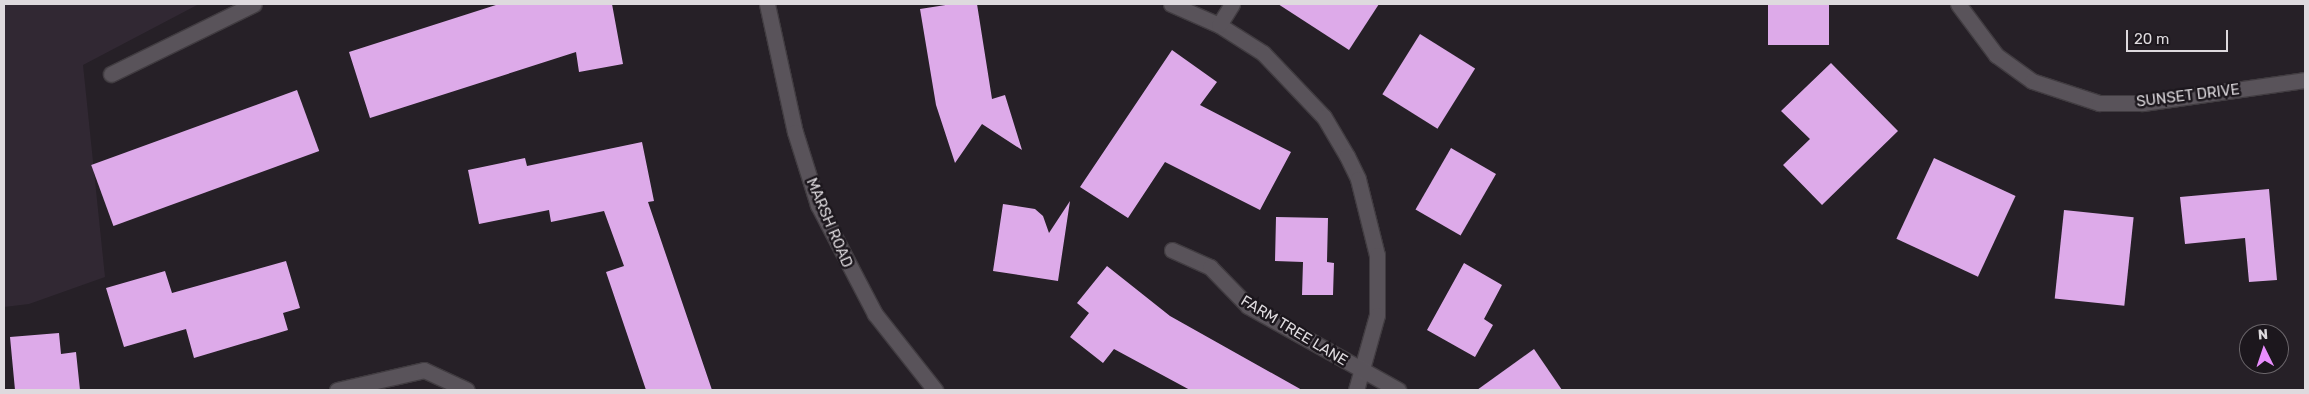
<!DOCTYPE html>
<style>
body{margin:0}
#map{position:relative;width:2309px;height:394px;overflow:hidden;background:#262027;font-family:Rubik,sans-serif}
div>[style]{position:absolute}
.built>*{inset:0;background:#312833}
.building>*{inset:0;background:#ddaae9;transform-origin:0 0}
.roads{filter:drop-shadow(1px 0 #413c41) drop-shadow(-1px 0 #413c41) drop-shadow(0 1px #413c41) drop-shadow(0 -1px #413c41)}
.lane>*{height:15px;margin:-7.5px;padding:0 7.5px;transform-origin:7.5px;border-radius:7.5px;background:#59535a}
.street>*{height:15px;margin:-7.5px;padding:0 7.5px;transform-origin:7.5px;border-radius:7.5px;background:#59535a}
.secondary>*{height:15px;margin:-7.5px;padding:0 7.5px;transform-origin:7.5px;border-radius:7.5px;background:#59535a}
span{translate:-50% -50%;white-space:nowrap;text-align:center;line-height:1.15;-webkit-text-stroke:5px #1c171d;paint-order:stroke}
.street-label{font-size:15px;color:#dedade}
.frame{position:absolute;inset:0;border:5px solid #dedade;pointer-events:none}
.north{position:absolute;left:2239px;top:324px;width:50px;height:50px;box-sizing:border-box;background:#1c171d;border:1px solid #6a656a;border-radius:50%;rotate:356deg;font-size:14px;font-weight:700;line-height:20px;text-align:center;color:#dedade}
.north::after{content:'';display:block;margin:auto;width:18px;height:22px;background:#e98dfe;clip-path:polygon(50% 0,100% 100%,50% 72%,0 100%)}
.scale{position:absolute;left:2126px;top:30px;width:102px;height:22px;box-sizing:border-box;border:2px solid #dedade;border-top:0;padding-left:6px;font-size:15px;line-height:18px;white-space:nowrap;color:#dedade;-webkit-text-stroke:4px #1c171d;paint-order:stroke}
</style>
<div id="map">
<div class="built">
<div style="clip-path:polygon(4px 4px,199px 4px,83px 65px,105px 277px,29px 304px,4px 307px)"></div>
</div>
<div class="building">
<div style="clip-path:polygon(499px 4px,612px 4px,623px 64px,579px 72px,576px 52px,370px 118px,349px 52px)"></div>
<div style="clip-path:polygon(952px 4px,977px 4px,992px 99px,1005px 95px,1022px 150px,982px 124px,955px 163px,936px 105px,920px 9px)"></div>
<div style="clip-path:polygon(1278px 4px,1379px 4px,1349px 50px)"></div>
<div style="left:1768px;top:4px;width:61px;height:41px"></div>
<div style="left:1420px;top:34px;width:65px;height:71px;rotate:32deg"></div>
<div style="clip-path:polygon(1172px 50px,1217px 82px,1200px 105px,1291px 152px,1260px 210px,1165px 162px,1128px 218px,1080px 187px)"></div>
<div style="clip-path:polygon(1831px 63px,1898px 131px,1822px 205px,1783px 165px,1810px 139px,1781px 111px)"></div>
<div style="left:297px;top:90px;width:65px;height:219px;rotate:70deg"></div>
<div style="clip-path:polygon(642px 142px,654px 201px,648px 202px,712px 390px,646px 390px,606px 272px,624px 266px,604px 211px,551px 222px,549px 210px,479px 224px,468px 170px,525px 158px,527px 166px)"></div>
<div style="left:1451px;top:148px;width:52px;height:71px;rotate:30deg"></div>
<div style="left:1934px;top:158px;width:90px;height:89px;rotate:25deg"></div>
<div style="clip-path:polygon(2269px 189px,2277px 280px,2249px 282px,2245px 238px,2185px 244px,2180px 197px)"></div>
<div style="clip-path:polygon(1070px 201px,1058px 281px,993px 271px,1003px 204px,1035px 209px,1043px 216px,1049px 233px)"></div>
<div style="left:2064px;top:210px;width:70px;height:89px;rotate:6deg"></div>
<div style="clip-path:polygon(1276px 217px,1328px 218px,1327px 262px,1334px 263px,1333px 295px,1302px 295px,1303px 262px,1275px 261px)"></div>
<div style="clip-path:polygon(286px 261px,300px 308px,283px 313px,288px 330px,194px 358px,186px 329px,124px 347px,106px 288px,165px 271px,172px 293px)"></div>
<div style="clip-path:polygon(1464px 263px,1502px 285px,1484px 319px,1493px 325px,1475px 357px,1427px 330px)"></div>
<div style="clip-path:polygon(1107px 266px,1170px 316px,1302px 390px,1190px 390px,1114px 349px,1103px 363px,1070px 337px,1089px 313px,1077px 303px)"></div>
<div style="clip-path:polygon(59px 333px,61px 354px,76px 352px,80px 390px,15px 390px,10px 337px)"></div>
<div style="clip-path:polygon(1534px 349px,1562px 390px,1477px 390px)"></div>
</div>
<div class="roads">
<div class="lane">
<div style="left:111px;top:74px;width:159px;rotate:-26.1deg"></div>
</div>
<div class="street">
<div style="left:1171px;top:4px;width:52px;rotate:23.6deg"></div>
<div style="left:1219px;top:25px;width:52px;rotate:32.5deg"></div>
<div style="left:1263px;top:53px;width:88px;rotate:46.4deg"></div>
<div style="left:1324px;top:117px;width:45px;rotate:59.5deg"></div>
<div style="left:1347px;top:156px;width:25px;rotate:64deg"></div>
<div style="left:1358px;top:179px;width:78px;rotate:76deg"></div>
<div style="left:1377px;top:255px;width:60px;rotate:90deg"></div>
<div style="left:1377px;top:315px;width:78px;rotate:105.6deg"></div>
<div style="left:1958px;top:4px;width:64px;rotate:53.3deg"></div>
<div style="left:1996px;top:55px;width:44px;rotate:35.8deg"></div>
<div style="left:2032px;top:81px;width:71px;rotate:18.2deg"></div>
<div style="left:2099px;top:103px;width:44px"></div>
<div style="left:2143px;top:103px;width:164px;rotate:-8.1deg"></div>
<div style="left:1219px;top:25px;width:25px;rotate:-58deg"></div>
<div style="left:1172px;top:250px;width:42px;rotate:24.1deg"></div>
<div style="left:1210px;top:267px;width:54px;rotate:45.7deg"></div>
<div style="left:1248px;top:306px;width:172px;rotate:29.2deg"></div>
<div style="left:337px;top:390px;width:89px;rotate:-12.9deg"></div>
<div style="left:424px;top:370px;width:47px;rotate:24.9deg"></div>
</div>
<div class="secondary">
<div style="left:767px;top:4px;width:131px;rotate:77.7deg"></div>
<div style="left:795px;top:132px;width:77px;rotate:72.5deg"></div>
<div style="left:818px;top:205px;width:123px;rotate:62.4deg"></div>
<div style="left:875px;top:314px;width:97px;rotate:51.7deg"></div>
</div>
</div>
<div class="street-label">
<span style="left:2188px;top:96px;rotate:-7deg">SUNSET DRIVE</span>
<span style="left:829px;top:223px;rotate:67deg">MARSH ROAD</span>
<span style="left:1294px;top:331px;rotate:31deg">FARM TREE LANE</span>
</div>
<div class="frame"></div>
<div class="north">N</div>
<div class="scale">20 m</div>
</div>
